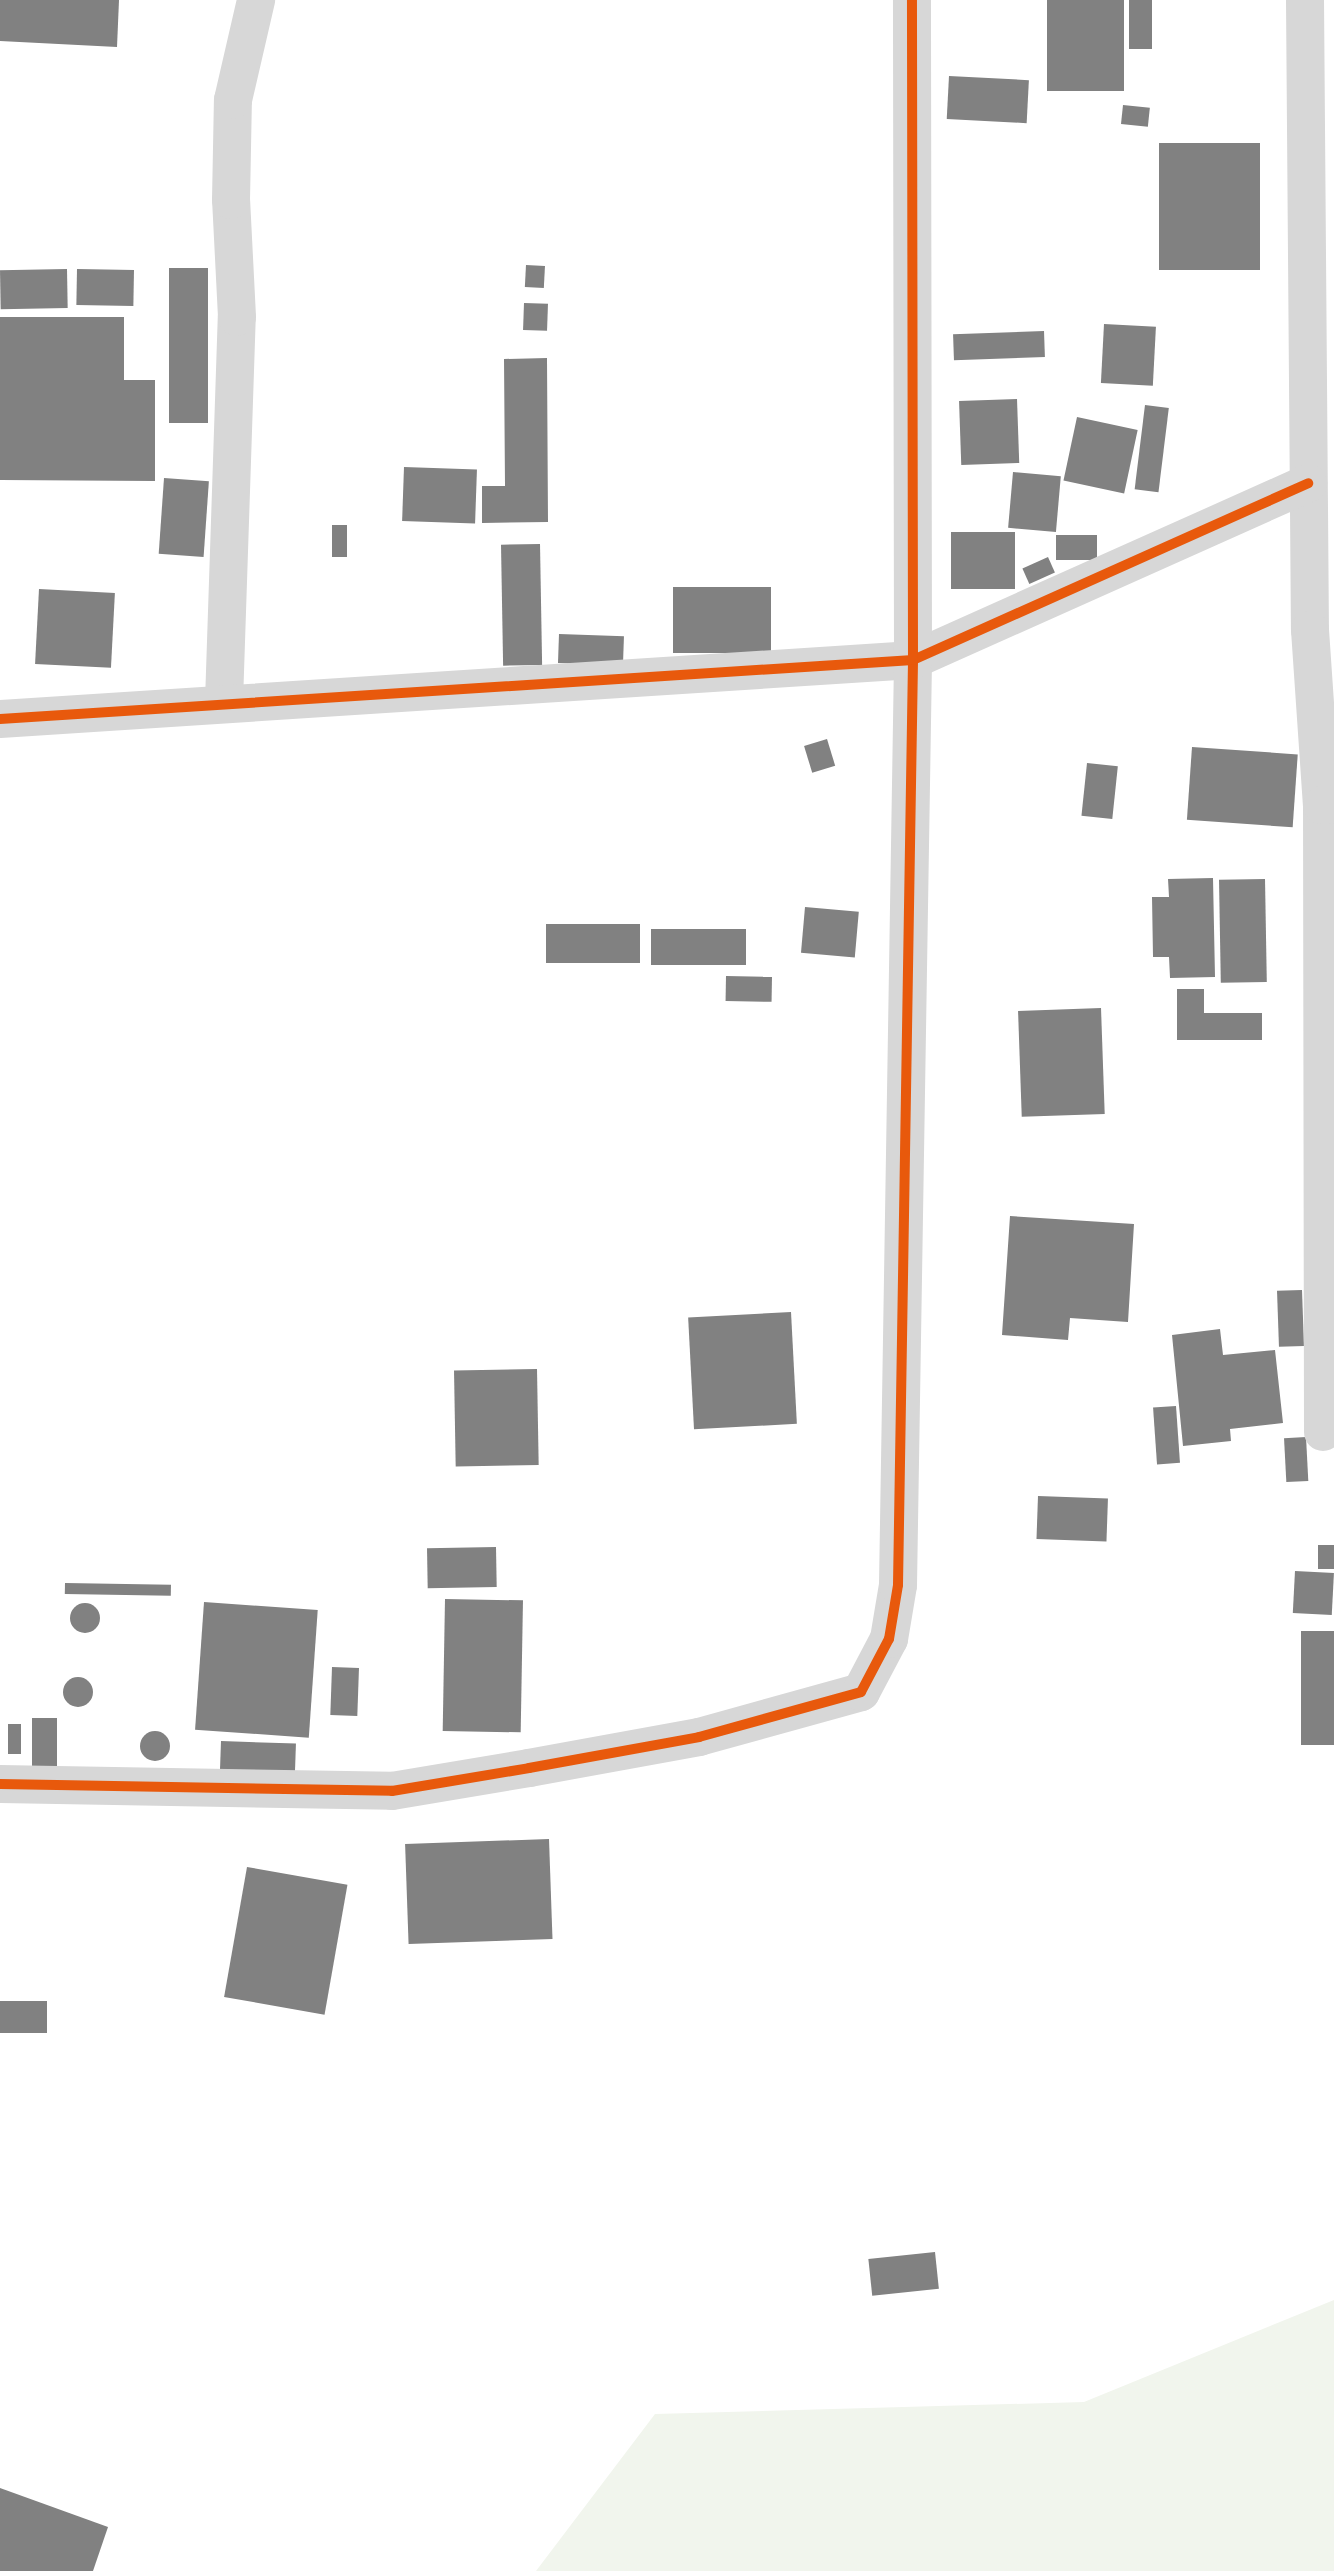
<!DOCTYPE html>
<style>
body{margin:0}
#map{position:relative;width:1334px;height:2571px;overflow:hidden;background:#fff;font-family:"Public Sans",sans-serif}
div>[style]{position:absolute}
.green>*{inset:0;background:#f1f5ed}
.building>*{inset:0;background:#818181;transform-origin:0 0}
.round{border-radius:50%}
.minor>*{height:38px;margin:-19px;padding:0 19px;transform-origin:19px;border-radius:19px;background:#d7d7d7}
.cycleway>*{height:10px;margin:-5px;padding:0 5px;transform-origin:5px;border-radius:5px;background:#e8590c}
span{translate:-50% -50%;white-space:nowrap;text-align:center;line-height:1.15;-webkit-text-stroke:7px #fff;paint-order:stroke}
</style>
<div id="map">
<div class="green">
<div style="clip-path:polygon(1334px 2300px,1334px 2571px,536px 2571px,655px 2414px,1084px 2402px)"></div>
</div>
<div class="building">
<div style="clip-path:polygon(0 0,119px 0,117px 47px,0 41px)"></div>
<div style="left:1047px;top:0;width:77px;height:91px"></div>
<div style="left:1129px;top:0;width:23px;height:49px"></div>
<div style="left:949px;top:76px;width:80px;height:43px;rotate:3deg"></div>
<div style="left:1123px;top:105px;width:27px;height:19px;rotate:6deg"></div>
<div style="left:1159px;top:143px;width:101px;height:127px"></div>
<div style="left:526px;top:265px;width:19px;height:22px;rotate:3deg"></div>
<div style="left:169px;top:268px;width:39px;height:155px"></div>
<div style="left:67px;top:269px;width:39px;height:67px;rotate:89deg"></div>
<div style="left:77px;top:269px;width:57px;height:36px;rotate:1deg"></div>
<div style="left:524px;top:303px;width:24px;height:27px;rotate:2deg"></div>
<div style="clip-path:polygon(0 317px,124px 317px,124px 380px,155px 380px,155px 481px,0 480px)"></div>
<div style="left:1104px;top:324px;width:52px;height:59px;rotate:3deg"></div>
<div style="left:1044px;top:331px;width:26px;height:91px;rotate:88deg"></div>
<div style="clip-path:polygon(547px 358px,548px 522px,482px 523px,482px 486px,505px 486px,504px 359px)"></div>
<div style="left:1017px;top:399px;width:64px;height:58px;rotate:88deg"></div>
<div style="left:1145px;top:405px;width:24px;height:85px;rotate:7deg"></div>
<div style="left:1077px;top:417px;width:62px;height:65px;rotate:12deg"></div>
<div style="left:404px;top:467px;width:73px;height:54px;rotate:2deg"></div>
<div style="left:1013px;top:472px;width:48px;height:56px;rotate:5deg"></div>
<div style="left:164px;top:478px;width:45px;height:76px;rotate:4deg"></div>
<div style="left:332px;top:525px;width:15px;height:32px"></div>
<div style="left:951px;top:532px;width:64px;height:57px"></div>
<div style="left:1056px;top:535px;width:41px;height:25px"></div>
<div style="left:540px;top:544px;width:121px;height:39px;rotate:89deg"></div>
<div style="left:1048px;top:557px;width:17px;height:28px;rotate:66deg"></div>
<div style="left:771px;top:587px;width:66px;height:98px;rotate:90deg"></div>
<div style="left:39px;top:589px;width:76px;height:75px;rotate:3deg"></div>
<div style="left:559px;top:634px;width:65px;height:29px;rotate:2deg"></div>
<div style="left:827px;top:739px;width:28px;height:24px;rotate:73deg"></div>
<div style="left:1192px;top:747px;width:106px;height:73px;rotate:4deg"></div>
<div style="left:1087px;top:763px;width:31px;height:53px;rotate:6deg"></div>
<div style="clip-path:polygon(1213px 878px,1215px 977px,1170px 978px,1169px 957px,1153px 957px,1152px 897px,1169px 897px,1168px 879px)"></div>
<div style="left:1265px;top:879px;width:103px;height:46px;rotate:89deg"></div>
<div style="left:805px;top:907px;width:54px;height:46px;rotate:5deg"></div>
<div style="left:546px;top:924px;width:94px;height:39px"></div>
<div style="left:651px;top:929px;width:95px;height:36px"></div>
<div style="left:726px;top:976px;width:46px;height:25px;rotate:1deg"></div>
<div style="clip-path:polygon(1177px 989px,1204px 989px,1204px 1013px,1262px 1013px,1262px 1040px,1177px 1040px)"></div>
<div style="left:1101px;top:1008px;width:106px;height:83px;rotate:88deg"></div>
<div style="clip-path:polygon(1010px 1216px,1134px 1224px,1128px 1322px,1070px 1318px,1068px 1340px,1002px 1335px)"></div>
<div style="left:1302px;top:1290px;width:56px;height:25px;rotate:88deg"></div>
<div style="left:791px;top:1312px;width:112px;height:103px;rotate:87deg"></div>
<div style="clip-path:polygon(1220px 1329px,1223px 1355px,1275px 1350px,1283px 1423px,1230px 1429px,1231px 1441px,1183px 1446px,1172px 1335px)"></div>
<div style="left:537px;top:1369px;width:96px;height:83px;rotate:89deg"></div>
<div style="left:1176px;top:1406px;width:57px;height:23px;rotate:86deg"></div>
<div style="left:1306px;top:1437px;width:44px;height:22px;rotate:87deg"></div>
<div style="left:1038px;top:1496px;width:70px;height:43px;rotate:2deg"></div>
<div style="left:1318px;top:1545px;width:16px;height:24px"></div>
<div style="left:496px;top:1547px;width:40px;height:69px;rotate:89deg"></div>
<div style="left:1295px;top:1571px;width:39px;height:42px;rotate:3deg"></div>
<div style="left:65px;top:1583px;width:106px;height:11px;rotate:1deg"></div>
<div style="left:445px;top:1599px;width:78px;height:132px;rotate:1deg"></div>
<div style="left:204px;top:1602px;width:114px;height:128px;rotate:4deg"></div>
<div class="round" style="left:70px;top:1603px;width:30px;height:30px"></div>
<div style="left:1334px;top:1631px;width:114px;height:33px;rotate:90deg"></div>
<div style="left:332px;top:1667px;width:27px;height:48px;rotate:2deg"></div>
<div class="round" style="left:63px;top:1677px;width:30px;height:30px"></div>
<div style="left:32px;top:1718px;width:25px;height:48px"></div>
<div style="left:8px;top:1724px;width:13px;height:30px"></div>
<div class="round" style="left:140px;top:1731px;width:30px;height:30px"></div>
<div style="left:221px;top:1741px;width:75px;height:32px;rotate:2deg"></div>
<div style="left:549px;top:1839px;width:100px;height:144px;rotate:88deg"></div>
<div style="left:247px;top:1867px;width:102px;height:132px;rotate:10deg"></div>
<div style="left:0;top:2001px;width:47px;height:32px"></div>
<div style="left:935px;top:2252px;width:37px;height:67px;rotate:84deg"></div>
<div style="clip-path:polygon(0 2488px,108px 2527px,93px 2571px,0 2571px)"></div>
</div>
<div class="minor">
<div style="left:1305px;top:0;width:630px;rotate:89.55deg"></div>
<div style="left:1310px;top:630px;width:175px;rotate:86.1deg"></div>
<div style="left:224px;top:702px;width:385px;rotate:-88.1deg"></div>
<div style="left:237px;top:317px;width:117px;rotate:-92.9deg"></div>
<div style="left:231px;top:200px;width:100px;rotate:-88.9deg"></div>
<div style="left:233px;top:100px;width:103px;rotate:-77deg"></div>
<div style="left:0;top:719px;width:915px;rotate:-3.7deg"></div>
<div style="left:913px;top:660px;width:433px;rotate:-24.1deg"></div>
<div style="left:1323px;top:1432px;width:627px;rotate:-90.09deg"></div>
<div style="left:1322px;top:805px;width:12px;rotate:-5deg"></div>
<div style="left:0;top:1784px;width:392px;rotate:1deg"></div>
<div style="left:392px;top:1791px;width:139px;rotate:-9.5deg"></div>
<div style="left:529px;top:1768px;width:173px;rotate:-10.3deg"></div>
<div style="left:699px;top:1737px;width:168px;rotate:-15.5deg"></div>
<div style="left:861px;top:1692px;width:60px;rotate:-62.2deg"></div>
<div style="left:889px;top:1639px;width:55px;rotate:-80.5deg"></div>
<div style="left:898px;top:1585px;width:925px;rotate:-89.07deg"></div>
<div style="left:913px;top:660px;width:660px;rotate:-90.09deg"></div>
</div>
<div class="cycleway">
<div style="left:0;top:719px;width:915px;rotate:-3.7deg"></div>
<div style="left:913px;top:660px;width:433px;rotate:-24.1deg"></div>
<div style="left:0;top:1784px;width:392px;rotate:1deg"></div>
<div style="left:392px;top:1791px;width:139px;rotate:-9.5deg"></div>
<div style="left:529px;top:1768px;width:173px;rotate:-10.3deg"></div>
<div style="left:699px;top:1737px;width:168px;rotate:-15.5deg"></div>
<div style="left:861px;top:1692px;width:60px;rotate:-62.2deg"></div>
<div style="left:889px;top:1639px;width:55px;rotate:-80.5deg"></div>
<div style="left:898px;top:1585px;width:925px;rotate:-89.07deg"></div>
<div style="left:913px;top:660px;width:660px;rotate:-90.09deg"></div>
</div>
</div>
